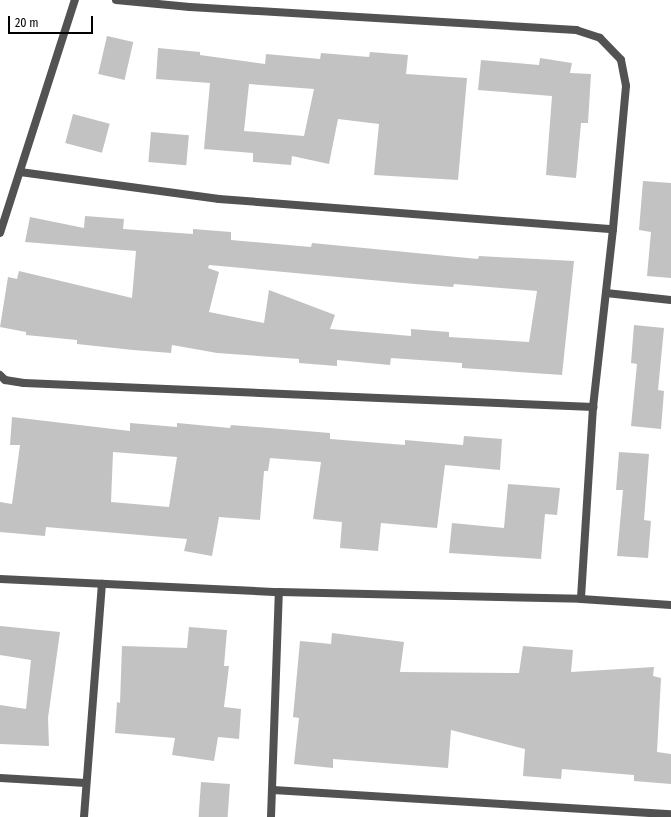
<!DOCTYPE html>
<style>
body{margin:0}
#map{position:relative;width:671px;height:817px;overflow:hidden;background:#fff;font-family:"Fira Sans Condensed",sans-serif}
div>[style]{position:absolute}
.building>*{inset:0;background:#c2c2c2;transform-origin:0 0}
.service>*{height:8px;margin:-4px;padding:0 4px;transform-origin:4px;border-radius:4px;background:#525252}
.minor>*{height:8px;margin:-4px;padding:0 4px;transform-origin:4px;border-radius:4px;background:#525252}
span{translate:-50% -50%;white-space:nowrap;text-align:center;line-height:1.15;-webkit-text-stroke:3.5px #fff;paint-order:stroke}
.scale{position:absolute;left:8px;top:16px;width:85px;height:18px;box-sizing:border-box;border:2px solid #000;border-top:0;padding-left:5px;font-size:12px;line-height:14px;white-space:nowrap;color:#000;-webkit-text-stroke:3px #fff;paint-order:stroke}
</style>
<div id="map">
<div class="building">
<div style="left:107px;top:36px;width:27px;height:39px;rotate:13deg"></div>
<div style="clip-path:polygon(evenodd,158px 48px,200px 52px,200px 55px,265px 64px,266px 54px,320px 59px,321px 53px,369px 57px,370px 52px,408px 55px,406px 74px,467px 78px,458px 180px,374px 175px,379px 124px,338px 119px,329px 164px,292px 156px,291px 165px,253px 162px,253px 153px,204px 149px,210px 83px,156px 79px,158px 48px,249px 84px,314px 89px,304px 136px,244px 131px,249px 84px)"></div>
<div style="clip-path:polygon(540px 58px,572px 63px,570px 73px,591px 74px,588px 123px,581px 123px,576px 178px,546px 175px,552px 96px,478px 90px,481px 60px,539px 65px)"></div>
<div style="left:73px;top:114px;width:38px;height:30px;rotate:15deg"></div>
<div style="left:151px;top:132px;width:38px;height:30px;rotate:5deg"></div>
<div style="clip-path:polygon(643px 181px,671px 183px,671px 278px,647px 276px,651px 232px,639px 230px)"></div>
<div style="clip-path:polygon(evenodd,85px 216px,124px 219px,123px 229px,193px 234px,193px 229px,231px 232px,231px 240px,311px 247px,312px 243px,478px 259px,479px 256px,574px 261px,562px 375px,462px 368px,462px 363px,391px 358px,390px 365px,337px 360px,337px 366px,299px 363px,299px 359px,217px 353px,172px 345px,171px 353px,133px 350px,77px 344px,77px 340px,26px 335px,26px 332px,0 327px,8px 277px,17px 279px,19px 271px,132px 298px,136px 251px,25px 242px,30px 217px,84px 228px,85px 216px,209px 265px,415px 284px,453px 287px,454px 284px,537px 291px,529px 342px,449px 337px,449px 332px,411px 329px,411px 336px,330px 329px,335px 315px,269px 290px,264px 323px,209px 312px,219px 272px,208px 268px,209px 265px)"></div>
<div style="clip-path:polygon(634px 325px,664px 328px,658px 390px,664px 391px,661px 429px,631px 426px,637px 364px,631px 363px)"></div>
<div style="clip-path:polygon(evenodd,12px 417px,130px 431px,130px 423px,177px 427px,177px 423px,230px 428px,231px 425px,330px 433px,330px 439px,405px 445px,405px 440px,463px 445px,464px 436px,502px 439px,500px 470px,445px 465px,437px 528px,381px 523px,378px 551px,340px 548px,342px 522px,313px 519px,321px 462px,270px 458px,268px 471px,264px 471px,260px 520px,219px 517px,212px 556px,184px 551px,187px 539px,46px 527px,45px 536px,0 532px,0 502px,12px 504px,20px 445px,10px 445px,12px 417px,113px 452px,177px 457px,169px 507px,111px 502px,113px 452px)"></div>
<div style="clip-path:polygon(619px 452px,649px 454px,644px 520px,651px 521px,648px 558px,617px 556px,623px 490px,616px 490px)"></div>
<div style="clip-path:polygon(508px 484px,560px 488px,557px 515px,545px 514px,541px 559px,449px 553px,452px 523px,504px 528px)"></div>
<div style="clip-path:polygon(0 626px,60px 632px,48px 718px,49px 746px,0 744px,0 705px,26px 709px,31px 660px,0 655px)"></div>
<div style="clip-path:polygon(189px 627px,227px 630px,224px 666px,229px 666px,224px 707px,241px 709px,239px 739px,218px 737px,214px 761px,172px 755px,175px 738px,115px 733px,117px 702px,120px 703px,122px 646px,187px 648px)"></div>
<div style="clip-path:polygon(332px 633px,404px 642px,400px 672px,519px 673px,523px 646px,573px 650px,571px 672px,654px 667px,653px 676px,661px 678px,657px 752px,671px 754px,671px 784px,634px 781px,634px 775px,562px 769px,561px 779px,523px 776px,525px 749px,451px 730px,448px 768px,333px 759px,333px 768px,294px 764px,299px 718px,293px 717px,300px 641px,331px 644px)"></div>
<div style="left:201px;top:782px;width:29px;height:35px;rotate:4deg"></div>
</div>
<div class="service">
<div style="left:606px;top:293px;width:65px;rotate:6.1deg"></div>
</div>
<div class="minor">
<div style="left:116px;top:0;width:74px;rotate:5.4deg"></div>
<div style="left:190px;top:7px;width:387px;rotate:3.4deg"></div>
<div style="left:576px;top:30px;width:25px;rotate:18deg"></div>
<div style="left:600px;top:38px;width:30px;rotate:46deg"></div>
<div style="left:621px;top:60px;width:26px;rotate:79deg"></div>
<div style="left:626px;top:86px;width:144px;rotate:95.2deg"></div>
<div style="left:613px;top:229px;width:179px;rotate:96.4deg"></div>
<div style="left:593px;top:407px;width:192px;rotate:93.6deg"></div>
<div style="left:20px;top:172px;width:201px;rotate:7.7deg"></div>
<div style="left:219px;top:199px;width:395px;rotate:4.4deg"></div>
<div style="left:0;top:233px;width:245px;rotate:-72.2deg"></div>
<div style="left:0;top:375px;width:7px;rotate:45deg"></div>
<div style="left:5px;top:380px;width:19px;rotate:9deg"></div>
<div style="left:24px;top:383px;width:570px;rotate:2.42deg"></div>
<div style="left:0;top:579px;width:279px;rotate:2.7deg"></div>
<div style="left:279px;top:592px;width:302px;rotate:1.3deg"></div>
<div style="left:581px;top:599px;width:90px;rotate:3.8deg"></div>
<div style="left:0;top:778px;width:86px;rotate:3.3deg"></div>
<div style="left:273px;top:790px;width:399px;rotate:3.5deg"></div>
<div style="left:84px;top:817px;width:234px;rotate:-85.6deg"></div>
<div style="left:271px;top:817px;width:225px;rotate:-88deg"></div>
</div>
<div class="scale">20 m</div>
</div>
